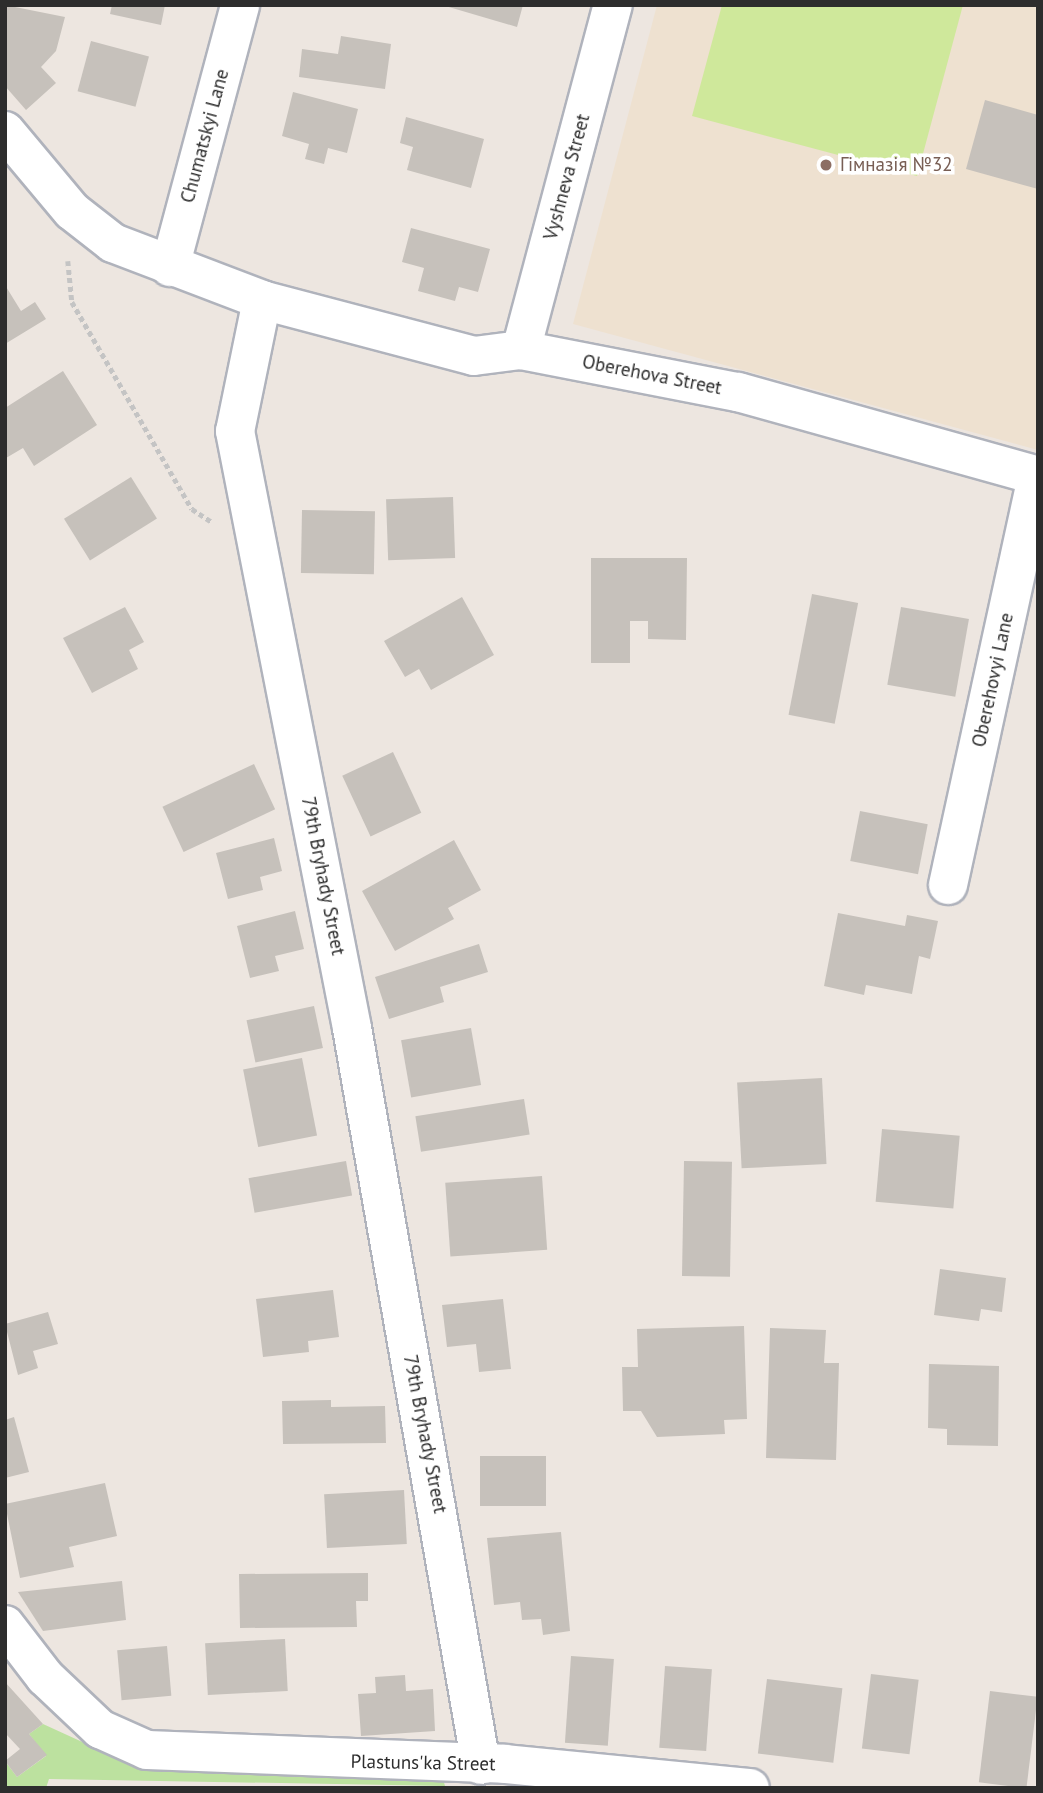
<!DOCTYPE html>
<meta charset="utf-8">
<style>
body{margin:0}
#map{position:relative;width:1043px;height:1793px;overflow:hidden;background:#ede6e0;font-family:"PT Sans",sans-serif}
div>[style]{position:absolute}
.education>*{inset:0;background:#eee1d0}
.green>*{inset:0;background:#bce19f}
.pitch>*{inset:0;background:#cfe89b}
.building>*{inset:0;background:#c6c1bb;transform-origin:0 0}
.path>*{height:4.5px;margin-top:-2.25px;transform-origin:0;background:repeating-linear-gradient(90deg,#c4c4c4 0 5px,transparent 0 8.5px)}
.roads{filter:drop-shadow(2px 0 #b0b3bc) drop-shadow(-2px 0 #b0b3bc) drop-shadow(0 2px #b0b3bc) drop-shadow(0 -2px #b0b3bc)}
.minor>*{height:38px;margin:-19px;padding:0 19px;transform-origin:19px;border-radius:19px;background:#fff}
.dots>*{width:19px;height:19px;translate:-50% -50%;box-sizing:border-box;border:4px solid #fff;border-radius:50%}
span{translate:-50% -50%;white-space:nowrap;text-align:center;line-height:1.15;-webkit-text-stroke:7px #fff;paint-order:stroke}
.street-label{font-size:19px;color:#2d2d2d}
.education-label{font-size:19px;color:#785e54}
.left{translate:0 -50%;text-align:left}
.frame{position:absolute;inset:0;border:7px solid #2d2d2d;pointer-events:none}
</style>
<div id="map">
<div class="education">
<div style="clip-path:polygon(657px 5px,1038px 5px,1038px 450px,573px 324px)"></div>
</div>
<div class="green">
<div style="clip-path:polygon(43px 1724px,113px 1756px,442px 1775px,445px 1786px,49px 1779px,46px 1788px,5px 1788px,5px 1761px,17px 1777px,46px 1756px,29px 1734px)"></div>
</div>
<div class="pitch">
<div style="clip-path:polygon(722px 5px,963px 5px,917px 176px,692px 116px)"></div>
</div>
<div class="building">
<div style="clip-path:polygon(5px 5px,65px 17px,56px 51px,41px 67px,56px 83px,26px 110px,5px 86px)"></div>
<div style="clip-path:polygon(112px 5px,165px 5px,161px 25px,110px 14px)"></div>
<div style="clip-path:polygon(442px 5px,523px 5px,517px 27px)"></div>
<div style="clip-path:polygon(341px 36px,391px 44px,385px 89px,299px 77px,302px 49px,338px 54px)"></div>
<div style="left:91px;top:41px;width:60px;height:52px;rotate:15deg"></div>
<div style="clip-path:polygon(293px 92px,358px 109px,347px 153px,328px 148px,324px 164px,305px 159px,309px 144px,282px 136px)"></div>
<div style="clip-path:polygon(985px 100px,1038px 115px,1038px 189px,966px 169px)"></div>
<div style="clip-path:polygon(406px 117px,484px 139px,471px 188px,407px 170px,413px 147px,400px 143px)"></div>
<div style="clip-path:polygon(411px 228px,490px 249px,478px 292px,459px 287px,455px 301px,418px 291px,424px 268px,402px 262px)"></div>
<div style="clip-path:polygon(5px 285px,21px 311px,35px 302px,46px 319px,5px 344px)"></div>
<div style="clip-path:polygon(63px 371px,97px 425px,34px 466px,23px 448px,6px 458px,5px 408px)"></div>
<div style="left:131px;top:477px;width:49px;height:79px;rotate:58deg"></div>
<div style="left:453px;top:497px;width:61px;height:67px;rotate:88deg"></div>
<div style="left:302px;top:510px;width:73px;height:63px;rotate:1deg"></div>
<div style="clip-path:polygon(591px 558px,687px 558px,686px 640px,648px 639px,648px 621px,630px 621px,630px 663px,591px 663px)"></div>
<div style="left:812px;top:594px;width:47px;height:123px;rotate:11deg"></div>
<div style="clip-path:polygon(462px 597px,494px 655px,431px 690px,419px 669px,405px 677px,384px 641px)"></div>
<div style="clip-path:polygon(125px 607px,144px 642px,129px 650px,138px 669px,92px 693px,63px 638px)"></div>
<div style="left:901px;top:607px;width:69px;height:79px;rotate:10deg"></div>
<div style="left:393px;top:752px;width:67px;height:56px;rotate:65deg"></div>
<div style="left:254px;top:764px;width:50px;height:101px;rotate:65deg"></div>
<div style="left:860px;top:811px;width:69px;height:51px;rotate:11deg"></div>
<div style="clip-path:polygon(274px 838px,282px 871px,260px 877px,263px 890px,228px 899px,216px 853px)"></div>
<div style="clip-path:polygon(454px 840px,481px 890px,448px 908px,454px 919px,395px 951px,362px 891px)"></div>
<div style="clip-path:polygon(295px 911px,304px 949px,275px 956px,279px 971px,250px 978px,237px 926px)"></div>
<div style="clip-path:polygon(838px 913px,905px 926px,907px 915px,938px 921px,930px 959px,919px 956px,912px 994px,866px 985px,864px 995px,824px 986px)"></div>
<div style="clip-path:polygon(479px 944px,488px 972px,440px 987px,444px 1002px,389px 1019px,375px 977px)"></div>
<div style="left:314px;top:1006px;width:43px;height:69px;rotate:78deg"></div>
<div style="left:471px;top:1028px;width:58px;height:71px;rotate:80deg"></div>
<div style="left:302px;top:1058px;width:79px;height:60px;rotate:79deg"></div>
<div style="left:822px;top:1078px;width:86px;height:85px;rotate:87deg"></div>
<div style="left:524px;top:1099px;width:36px;height:110px;rotate:81deg"></div>
<div style="left:882px;top:1129px;width:78px;height:73px;rotate:5deg"></div>
<div style="left:346px;top:1161px;width:35px;height:99px;rotate:80deg"></div>
<div style="left:684px;top:1161px;width:48px;height:115px;rotate:1deg"></div>
<div style="left:542px;top:1176px;width:74px;height:97px;rotate:86deg"></div>
<div style="clip-path:polygon(940px 1269px,1006px 1278px,1002px 1312px,981px 1309px,979px 1321px,934px 1315px)"></div>
<div style="clip-path:polygon(333px 1290px,339px 1337px,308px 1341px,309px 1352px,263px 1357px,256px 1299px)"></div>
<div style="clip-path:polygon(503px 1299px,511px 1369px,479px 1372px,476px 1344px,447px 1347px,442px 1305px)"></div>
<div style="clip-path:polygon(48px 1312px,58px 1344px,33px 1351px,38px 1368px,18px 1375px,5px 1324px)"></div>
<div style="clip-path:polygon(744px 1326px,747px 1419px,724px 1420px,725px 1434px,657px 1437px,641px 1411px,623px 1411px,622px 1367px,638px 1367px,637px 1329px)"></div>
<div style="clip-path:polygon(770px 1328px,826px 1330px,824px 1363px,839px 1363px,836px 1460px,766px 1458px)"></div>
<div style="clip-path:polygon(929px 1364px,999px 1366px,998px 1446px,947px 1445px,947px 1429px,928px 1428px)"></div>
<div style="clip-path:polygon(331px 1400px,331px 1407px,385px 1406px,386px 1443px,283px 1444px,282px 1401px)"></div>
<div style="clip-path:polygon(14px 1417px,29px 1472px,5px 1478px,5px 1420px)"></div>
<div style="left:480px;top:1456px;width:66px;height:50px"></div>
<div style="clip-path:polygon(105px 1483px,117px 1536px,69px 1547px,74px 1567px,20px 1578px,5px 1504px)"></div>
<div style="left:404px;top:1490px;width:54px;height:80px;rotate:87deg"></div>
<div style="clip-path:polygon(561px 1532px,570px 1631px,543px 1635px,541px 1619px,522px 1620px,520px 1602px,494px 1605px,487px 1538px)"></div>
<div style="clip-path:polygon(368px 1573px,368px 1601px,356px 1601px,357px 1627px,240px 1628px,239px 1574px)"></div>
<div style="clip-path:polygon(122px 1581px,126px 1620px,43px 1631px,18px 1592px)"></div>
<div style="left:285px;top:1639px;width:52px;height:80px;rotate:87deg"></div>
<div style="left:167px;top:1646px;width:50px;height:50px;rotate:85deg"></div>
<div style="left:571px;top:1656px;width:43px;height:87px;rotate:4deg"></div>
<div style="left:665px;top:1666px;width:47px;height:82px;rotate:4deg"></div>
<div style="left:871px;top:1674px;width:48px;height:75px;rotate:7deg"></div>
<div style="clip-path:polygon(405px 1675px,406px 1691px,433px 1689px,435px 1731px,361px 1736px,358px 1694px,376px 1693px,375px 1677px)"></div>
<div style="left:767px;top:1679px;width:76px;height:75px;rotate:7deg"></div>
<div style="clip-path:polygon(5px 1682px,43px 1724px,29px 1734px,47px 1755px,17px 1777px,5px 1761px,20px 1749px,5px 1733px)"></div>
<div style="left:990px;top:1691px;width:48px;height:92px;rotate:7deg"></div>
</div>
<div class="path">
<div style="left:68px;top:261px;width:41px;rotate:84.4deg"></div>
<div style="left:72px;top:302px;width:239px;rotate:59.9deg"></div>
<div style="left:192px;top:509px;width:24px;rotate:33deg"></div>
</div>
<div class="roads">
<div class="minor">
<div style="left:5px;top:131px;width:104px;rotate:50.1deg"></div>
<div style="left:72px;top:211px;width:52px;rotate:38deg"></div>
<div style="left:113px;top:243px;width:160px;rotate:20.9deg"></div>
<div style="left:262px;top:300px;width:134px;rotate:101.6deg"></div>
<div style="left:235px;top:431px;width:608px;rotate:78.91deg"></div>
<div style="left:352px;top:1028px;width:748px;rotate:80.07deg"></div>
<div style="left:170px;top:267px;width:271px;rotate:-75deg"></div>
<div style="left:262px;top:300px;width:219px;rotate:14.8deg"></div>
<div style="left:474px;top:356px;width:47px;rotate:-7.3deg"></div>
<div style="left:521px;top:350px;width:221px;rotate:11deg"></div>
<div style="left:738px;top:392px;width:312px;rotate:15.6deg"></div>
<div style="left:521px;top:350px;width:357px;rotate:-75.1deg"></div>
<div style="left:948px;top:885px;width:419px;rotate:-77.7deg"></div>
<div style="left:5px;top:1625px;width:66px;rotate:52.4deg"></div>
<div style="left:45px;top:1677px;width:76px;rotate:43.4deg"></div>
<div style="left:100px;top:1729px;width:51px;rotate:24.1deg"></div>
<div style="left:147px;top:1750px;width:358px;rotate:2.2deg"></div>
<div style="left:505px;top:1764px;width:246px;rotate:5.6deg"></div>
</div>
</div>
<div class="dots">
<div style="left:826px;top:165px;background:#8d6e63"></div>
</div>
<div class="street-label">
<span style="left:205px;top:136px;rotate:-75deg">Chumatskyi Lane</span>
<span style="left:567px;top:177px;rotate:-75deg">Vyshneva Street</span>
<span style="left:652px;top:375px;rotate:11deg">Oberehova Street</span>
<span style="left:993px;top:680px;rotate:-78deg">Oberehovyi Lane</span>
<span style="left:323px;top:876px;rotate:79deg">79th Bryhady Street</span>
<span style="left:425px;top:1434px;rotate:79deg">79th Bryhady Street</span>
<span style="left:423px;top:1763px;rotate:1deg">Plastuns'ka Street</span>
</div>
<div class="education-label">
<span class="left" style="left:840px;top:165px">Гімназія №32</span>
</div>
<div class="frame"></div>
</div>
